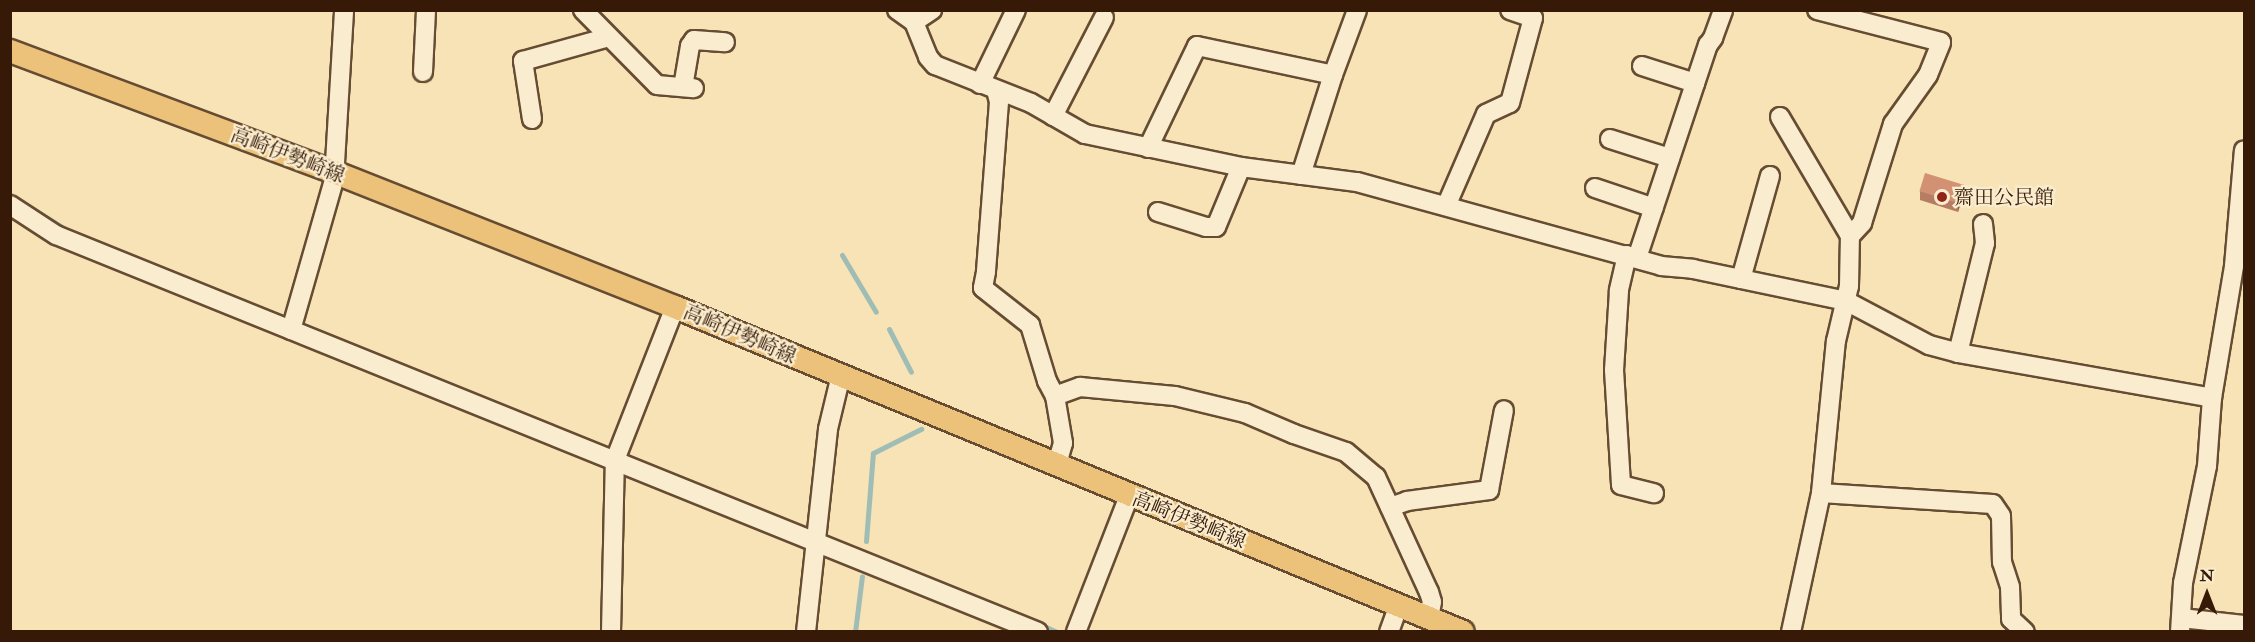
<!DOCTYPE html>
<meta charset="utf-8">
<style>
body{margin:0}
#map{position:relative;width:2255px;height:642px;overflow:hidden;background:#f7e3b5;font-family:"IM FELL Double Pica","Noto Serif JP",serif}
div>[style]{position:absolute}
.stream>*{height:5px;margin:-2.5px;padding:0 2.5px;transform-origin:2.5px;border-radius:2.5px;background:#9fbdb5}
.roads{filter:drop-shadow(2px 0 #664c32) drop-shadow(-2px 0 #664c32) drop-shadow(0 2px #664c32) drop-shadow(0 -2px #664c32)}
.minor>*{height:18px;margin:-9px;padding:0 9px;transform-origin:9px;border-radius:9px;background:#faedcf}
.major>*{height:22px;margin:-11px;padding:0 11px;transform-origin:11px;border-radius:11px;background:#ecc27a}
.wall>*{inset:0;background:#b57d63}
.shaded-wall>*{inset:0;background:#946650}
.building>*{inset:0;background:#d39173;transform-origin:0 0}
.dots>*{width:16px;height:16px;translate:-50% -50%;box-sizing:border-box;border:3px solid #faedcf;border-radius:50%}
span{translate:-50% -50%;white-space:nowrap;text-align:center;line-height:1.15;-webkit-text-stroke:4.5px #faedcf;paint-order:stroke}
.street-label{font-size:20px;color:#361907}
.poi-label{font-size:20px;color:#361907}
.left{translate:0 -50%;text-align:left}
.frame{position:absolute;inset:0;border:12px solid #361907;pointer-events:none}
.north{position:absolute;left:2177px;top:564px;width:60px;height:60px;-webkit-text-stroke:4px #faedcf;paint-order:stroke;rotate:0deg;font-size:16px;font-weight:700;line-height:24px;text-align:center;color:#361907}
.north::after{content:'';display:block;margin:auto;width:21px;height:27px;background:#361907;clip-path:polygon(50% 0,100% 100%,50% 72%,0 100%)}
</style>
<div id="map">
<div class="stream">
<div style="left:10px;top:195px;width:67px;rotate:31.6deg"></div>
<div style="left:842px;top:255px;width:66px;rotate:59.2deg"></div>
<div style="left:889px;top:329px;width:48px;rotate:62.9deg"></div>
<div style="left:866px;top:541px;width:88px;rotate:-85.5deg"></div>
<div style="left:873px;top:453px;width:54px;rotate:-26.6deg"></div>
<div style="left:1039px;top:624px;width:20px;rotate:24deg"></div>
<div style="left:855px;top:632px;width:56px;rotate:-82.9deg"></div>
</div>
<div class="roads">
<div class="minor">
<div style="left:583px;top:10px;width:105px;rotate:45.4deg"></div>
<div style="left:657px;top:85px;width:37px;rotate:5deg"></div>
<div style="left:897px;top:10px;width:21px;rotate:35deg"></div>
<div style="left:914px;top:22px;width:38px;rotate:68deg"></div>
<div style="left:928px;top:57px;width:11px;rotate:49deg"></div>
<div style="left:935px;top:65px;width:103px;rotate:21.6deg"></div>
<div style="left:1031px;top:103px;width:62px;rotate:29.9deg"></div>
<div style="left:1085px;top:134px;width:159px;rotate:11.9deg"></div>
<div style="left:1241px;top:167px;width:117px;rotate:7.4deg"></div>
<div style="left:1357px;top:182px;width:315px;rotate:15.4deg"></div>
<div style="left:1661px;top:266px;width:32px;rotate:5deg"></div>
<div style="left:1693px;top:269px;width:156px;rotate:11.8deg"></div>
<div style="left:1846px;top:301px;width:94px;rotate:27.9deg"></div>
<div style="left:1929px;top:345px;width:30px;rotate:15deg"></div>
<div style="left:1958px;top:353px;width:258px;rotate:10deg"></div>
<div style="left:914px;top:22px;width:22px;rotate:-34deg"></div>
<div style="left:1642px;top:66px;width:56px;rotate:17.8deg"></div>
<div style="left:423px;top:72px;width:62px;rotate:-87.2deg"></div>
<div style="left:980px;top:84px;width:82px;rotate:-64.1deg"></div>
<div style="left:683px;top:87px;width:42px;rotate:-80.3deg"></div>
<div style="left:690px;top:46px;width:7px;rotate:-56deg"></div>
<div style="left:694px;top:40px;width:31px;rotate:4deg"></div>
<div style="left:996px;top:90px;width:12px;rotate:76deg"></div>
<div style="left:999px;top:102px;width:170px;rotate:94.4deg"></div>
<div style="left:986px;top:272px;width:16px;rotate:101deg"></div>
<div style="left:983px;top:288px;width:60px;rotate:38.2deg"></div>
<div style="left:1030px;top:325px;width:59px;rotate:73.1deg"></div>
<div style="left:1047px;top:381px;width:17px;rotate:62deg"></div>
<div style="left:1055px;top:396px;width:48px;rotate:80.3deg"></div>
<div style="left:1063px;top:443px;width:22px;rotate:106deg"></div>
<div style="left:1053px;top:116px;width:111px;rotate:-62.7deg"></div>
<div style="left:1780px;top:117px;width:138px;rotate:59.5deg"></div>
<div style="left:532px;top:119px;width:59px;rotate:-98.8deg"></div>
<div style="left:523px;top:61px;width:89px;rotate:-15.6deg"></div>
<div style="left:1610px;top:139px;width:63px;rotate:17.6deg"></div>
<div style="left:1148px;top:148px;width:113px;rotate:-64.3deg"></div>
<div style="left:1197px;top:46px;width:139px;rotate:12deg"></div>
<div style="left:1301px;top:175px;width:105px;rotate:-72.3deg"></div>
<div style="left:1333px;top:75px;width:69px;rotate:-69.7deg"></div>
<div style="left:1595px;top:188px;width:62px;rotate:18.7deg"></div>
<div style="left:1447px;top:204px;width:98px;rotate:-66.6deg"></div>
<div style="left:1486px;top:114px;width:26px;rotate:-25deg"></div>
<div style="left:1510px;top:103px;width:88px;rotate:-74.9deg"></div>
<div style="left:1533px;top:18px;width:24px;rotate:-161deg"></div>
<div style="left:10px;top:205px;width:55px;rotate:33.1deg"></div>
<div style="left:56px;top:235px;width:1059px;rotate:22.01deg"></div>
<div style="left:1158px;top:212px;width:50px;rotate:17.4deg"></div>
<div style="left:1206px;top:227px;width:10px"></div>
<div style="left:1216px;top:227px;width:65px;rotate:-67.4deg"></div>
<div style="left:1627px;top:255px;width:37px;rotate:103deg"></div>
<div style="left:1619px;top:291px;width:79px;rotate:93.6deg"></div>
<div style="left:1614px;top:370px;width:115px;rotate:86.5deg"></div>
<div style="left:1621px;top:485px;width:34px;rotate:14deg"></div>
<div style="left:1637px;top:258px;width:225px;rotate:-71.6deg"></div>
<div style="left:1708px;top:45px;width:9px;rotate:-54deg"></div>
<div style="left:1713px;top:38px;width:30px;rotate:-70deg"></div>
<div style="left:1741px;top:279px;width:107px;rotate:-74.3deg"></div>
<div style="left:291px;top:330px;width:156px;rotate:-74deg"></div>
<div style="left:334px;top:180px;width:170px;rotate:-86.6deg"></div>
<div style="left:1958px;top:353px;width:113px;rotate:-76.2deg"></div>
<div style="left:1985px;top:243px;width:19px;rotate:-96deg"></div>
<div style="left:1055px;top:396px;width:27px;rotate:-20deg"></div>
<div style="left:1080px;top:387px;width:95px;rotate:5.4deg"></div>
<div style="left:1175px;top:396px;width:72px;rotate:13.7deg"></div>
<div style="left:1245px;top:413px;width:53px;rotate:23.2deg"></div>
<div style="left:1294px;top:434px;width:55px;rotate:19.1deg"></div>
<div style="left:1346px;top:452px;width:39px;rotate:40deg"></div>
<div style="left:1376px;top:477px;width:127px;rotate:65.3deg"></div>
<div style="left:1429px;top:592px;width:10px;rotate:73deg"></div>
<div style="left:1432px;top:602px;width:16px;rotate:101deg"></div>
<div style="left:1821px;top:493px;width:172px;rotate:3.7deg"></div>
<div style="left:1993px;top:504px;width:14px;rotate:56deg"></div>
<div style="left:2001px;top:516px;width:46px;rotate:88.8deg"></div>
<div style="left:2002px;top:562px;width:26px;rotate:72deg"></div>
<div style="left:2010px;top:587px;width:32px;rotate:88deg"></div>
<div style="left:2011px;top:619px;width:19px;rotate:43deg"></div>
<div style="left:1390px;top:507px;width:18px;rotate:-19deg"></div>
<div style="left:1407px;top:501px;width:83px;rotate:-7.6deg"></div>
<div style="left:1489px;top:490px;width:81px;rotate:-79.4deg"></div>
<div style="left:2181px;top:618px;width:63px;rotate:6.3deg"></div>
<div style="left:611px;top:632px;width:172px;rotate:-88.7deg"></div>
<div style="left:615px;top:460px;width:164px;rotate:-68.6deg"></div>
<div style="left:806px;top:632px;width:204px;rotate:-83.8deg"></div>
<div style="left:828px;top:429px;width:56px;rotate:-76.5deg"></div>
<div style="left:1076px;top:632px;width:146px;rotate:-68.7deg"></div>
<div style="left:1389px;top:632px;width:29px;rotate:-70deg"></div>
<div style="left:1791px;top:632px;width:142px;rotate:-77.8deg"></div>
<div style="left:1821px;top:493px;width:153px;rotate:-84.4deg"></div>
<div style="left:1836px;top:341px;width:57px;rotate:-76.7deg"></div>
<div style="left:1849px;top:286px;width:50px;rotate:-88.9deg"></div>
<div style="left:1850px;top:236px;width:18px;rotate:-47deg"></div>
<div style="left:1862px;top:223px;width:104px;rotate:-72.6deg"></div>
<div style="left:1893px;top:124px;width:60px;rotate:-54.5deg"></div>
<div style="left:1928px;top:75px;width:35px;rotate:-68deg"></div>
<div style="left:1941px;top:42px;width:128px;rotate:-165.5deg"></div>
<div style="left:2180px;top:632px;width:49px;rotate:-86.5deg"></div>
<div style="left:2183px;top:583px;width:119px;rotate:-78.4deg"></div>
<div style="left:2207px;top:466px;width:68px;rotate:-85.8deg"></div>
<div style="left:2212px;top:398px;width:134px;rotate:-80.5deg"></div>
<div style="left:2234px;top:266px;width:116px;rotate:-85.1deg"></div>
</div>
<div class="major">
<div style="left:10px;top:51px;width:346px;rotate:20.5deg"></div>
<div style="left:334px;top:172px;width:367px;rotate:21.6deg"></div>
<div style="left:675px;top:307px;width:852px;rotate:22.41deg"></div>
</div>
</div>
<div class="wall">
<div style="clip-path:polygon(1920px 191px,1964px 193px,1958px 212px,1920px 200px)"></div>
</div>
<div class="shaded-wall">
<div style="clip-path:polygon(1964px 185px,1964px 193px,1958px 212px,1958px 203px)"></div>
</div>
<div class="building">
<div style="left:1925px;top:173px;width:41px;height:19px;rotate:17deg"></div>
</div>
<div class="dots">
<div style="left:1942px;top:197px;background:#8f2418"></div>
</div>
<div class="street-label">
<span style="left:288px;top:155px;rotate:21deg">高崎伊勢崎線</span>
<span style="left:740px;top:334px;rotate:23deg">高崎伊勢崎線</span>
<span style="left:1189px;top:520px;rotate:22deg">高崎伊勢崎線</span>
</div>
<div class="poi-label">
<span class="left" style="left:1954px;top:197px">齋田公民館</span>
</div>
<div class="frame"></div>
<div class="north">N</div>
</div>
